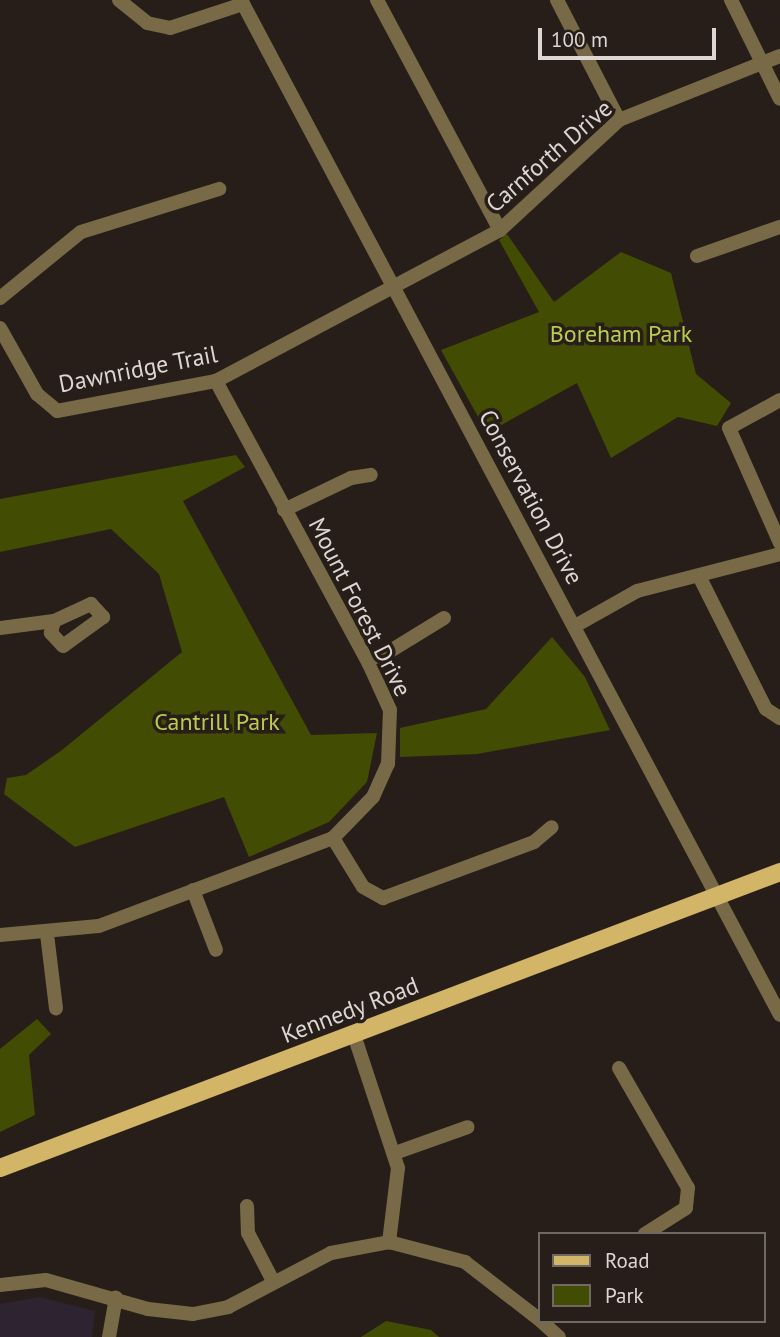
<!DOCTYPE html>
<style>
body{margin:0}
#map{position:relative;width:780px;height:1337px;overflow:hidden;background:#281e19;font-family:"PT Sans",sans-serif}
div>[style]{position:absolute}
.education>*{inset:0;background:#2e2331}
.green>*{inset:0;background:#424c02}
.minor>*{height:14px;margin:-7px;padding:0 7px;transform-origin:7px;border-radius:7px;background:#786a46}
.major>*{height:18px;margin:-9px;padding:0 9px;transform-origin:9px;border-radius:9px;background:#d2b566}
span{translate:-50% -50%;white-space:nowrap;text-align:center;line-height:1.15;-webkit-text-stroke:7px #281e19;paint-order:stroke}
.street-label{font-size:24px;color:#ddd6d3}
.park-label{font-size:24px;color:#b8cd4e}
.legend{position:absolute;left:538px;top:1232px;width:228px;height:91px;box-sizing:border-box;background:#281e19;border:2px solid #706863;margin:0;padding:9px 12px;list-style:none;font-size:21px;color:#ddd6d3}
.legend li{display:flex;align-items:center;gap:14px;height:35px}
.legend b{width:35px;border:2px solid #706863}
.scale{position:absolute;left:538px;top:28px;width:178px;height:32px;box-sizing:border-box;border:4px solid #ddd6d3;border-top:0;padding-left:9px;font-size:21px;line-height:24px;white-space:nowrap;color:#ddd6d3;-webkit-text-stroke:5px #281e19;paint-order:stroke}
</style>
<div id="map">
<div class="education">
<div style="clip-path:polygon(39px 1297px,95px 1311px,92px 1337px,0 1337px,0 1304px)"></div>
</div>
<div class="green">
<div style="clip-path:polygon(507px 234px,554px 302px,621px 252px,671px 273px,696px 374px,731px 403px,717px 426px,678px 417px,611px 458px,577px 383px,487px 433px,441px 350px,539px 312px,499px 240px)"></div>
<div style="clip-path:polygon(236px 455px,245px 467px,183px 501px,311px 735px,377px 733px,367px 782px,329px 822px,249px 857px,224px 797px,75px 847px,4px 794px,7px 778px,26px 775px,62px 750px,182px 652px,159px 574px,111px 529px,0 552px,0 499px)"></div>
<div style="clip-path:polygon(552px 637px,585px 677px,610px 730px,477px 754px,400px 757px,400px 728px,486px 709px)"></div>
<div style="clip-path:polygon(37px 1019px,51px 1034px,29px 1055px,35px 1115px,0 1132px,0 1049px)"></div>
<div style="clip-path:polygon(386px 1321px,431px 1330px,439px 1337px,361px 1337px)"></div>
</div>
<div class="minor">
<div style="left:119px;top:0;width:36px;rotate:39deg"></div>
<div style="left:147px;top:23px;width:24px;rotate:12deg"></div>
<div style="left:170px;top:28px;width:77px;rotate:-18.2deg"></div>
<div style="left:241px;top:0;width:1149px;rotate:62.03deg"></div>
<div style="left:377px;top:0;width:261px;rotate:61.9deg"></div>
<div style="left:557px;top:0;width:135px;rotate:62.7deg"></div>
<div style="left:731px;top:0;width:110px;rotate:63.7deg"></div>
<div style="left:697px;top:256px;width:88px;rotate:-19.3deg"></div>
<div style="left:0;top:298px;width:104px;rotate:-39.2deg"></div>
<div style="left:81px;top:232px;width:145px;rotate:-17.3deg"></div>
<div style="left:0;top:328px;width:76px;rotate:60.7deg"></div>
<div style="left:37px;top:394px;width:26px;rotate:40deg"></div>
<div style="left:57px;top:411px;width:162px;rotate:-10.7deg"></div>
<div style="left:216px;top:381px;width:322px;rotate:-28deg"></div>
<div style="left:500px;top:230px;width:162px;rotate:-42.7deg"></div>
<div style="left:619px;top:120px;width:173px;rotate:-21.7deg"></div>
<div style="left:780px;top:400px;width:58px;rotate:151.2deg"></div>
<div style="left:729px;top:428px;width:126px;rotate:66.1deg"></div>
<div style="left:284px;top:510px;width:74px;rotate:-25.5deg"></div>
<div style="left:351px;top:478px;width:20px;rotate:-9deg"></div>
<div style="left:699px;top:576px;width:149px;rotate:63.3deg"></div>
<div style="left:766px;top:709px;width:17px;rotate:33deg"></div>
<div style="left:575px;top:626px;width:71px;rotate:-29.4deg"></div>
<div style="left:637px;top:591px;width:148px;rotate:-14.5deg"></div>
<div style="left:0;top:628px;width:54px;rotate:-7.4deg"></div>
<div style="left:54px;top:621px;width:41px;rotate:-24.7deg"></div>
<div style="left:91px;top:604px;width:18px;rotate:47deg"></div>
<div style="left:103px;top:617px;width:49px;rotate:144.1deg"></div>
<div style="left:63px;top:646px;width:18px;rotate:-133deg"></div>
<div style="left:51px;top:633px;width:12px;rotate:-76deg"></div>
<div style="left:369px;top:664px;width:88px;rotate:-31.5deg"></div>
<div style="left:333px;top:838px;width:57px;rotate:58.5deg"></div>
<div style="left:363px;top:887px;width:23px;rotate:29deg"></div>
<div style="left:383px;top:898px;width:161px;rotate:-20.3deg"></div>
<div style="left:534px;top:842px;width:23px;rotate:-40deg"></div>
<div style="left:193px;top:890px;width:64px;rotate:69deg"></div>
<div style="left:47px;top:934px;width:75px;rotate:83.1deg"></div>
<div style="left:0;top:935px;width:99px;rotate:-5.2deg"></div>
<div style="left:99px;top:926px;width:250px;rotate:-20.6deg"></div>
<div style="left:333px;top:838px;width:57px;rotate:-45.7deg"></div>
<div style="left:373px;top:797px;width:36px;rotate:-66deg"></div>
<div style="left:388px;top:764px;width:54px;rotate:-87.9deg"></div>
<div style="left:390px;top:710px;width:51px;rotate:-114.5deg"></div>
<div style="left:369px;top:664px;width:322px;rotate:-118.4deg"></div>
<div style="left:354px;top:1035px;width:140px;rotate:71.7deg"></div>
<div style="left:398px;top:1168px;width:75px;rotate:96.9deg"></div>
<div style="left:619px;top:1068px;width:138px;rotate:60.1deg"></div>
<div style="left:688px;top:1188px;width:20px;rotate:96deg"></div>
<div style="left:686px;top:1208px;width:49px;rotate:147.6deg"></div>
<div style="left:395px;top:1153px;width:77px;rotate:-19.6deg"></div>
<div style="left:247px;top:1206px;width:27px;rotate:88deg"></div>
<div style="left:248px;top:1233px;width:54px;rotate:62.5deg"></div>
<div style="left:0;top:1285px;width:46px;rotate:-6.2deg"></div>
<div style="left:46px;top:1280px;width:106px;rotate:15.9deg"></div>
<div style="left:148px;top:1309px;width:45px;rotate:6.3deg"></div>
<div style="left:193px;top:1314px;width:36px;rotate:-11deg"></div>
<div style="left:228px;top:1307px;width:116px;rotate:-27.7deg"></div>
<div style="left:331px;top:1253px;width:59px;rotate:-10.7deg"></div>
<div style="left:389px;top:1242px;width:79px;rotate:14.7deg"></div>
<div style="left:465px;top:1262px;width:95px;rotate:37.7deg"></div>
<div style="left:541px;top:1321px;width:24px;rotate:42deg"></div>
<div style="left:109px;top:1337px;width:40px;rotate:-80deg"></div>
</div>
<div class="major">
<div style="left:0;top:1168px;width:834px;rotate:-20.78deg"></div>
</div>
<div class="street-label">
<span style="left:549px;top:156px;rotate:-41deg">Carnforth Drive</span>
<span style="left:138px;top:369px;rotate:-11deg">Dawnridge Trail</span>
<span style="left:531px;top:497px;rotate:62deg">Conservation Drive</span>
<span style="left:360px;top:607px;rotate:63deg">Mount Forest Drive</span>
<span style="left:350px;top:1010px;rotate:-21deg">Kennedy Road</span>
</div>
<div class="park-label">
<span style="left:621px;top:334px">Boreham Park</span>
<span style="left:217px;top:722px">Cantrill Park</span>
</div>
<ul class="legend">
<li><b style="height:9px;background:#d2b566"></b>Road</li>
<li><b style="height:19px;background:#424c02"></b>Park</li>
</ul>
<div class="scale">100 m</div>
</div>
